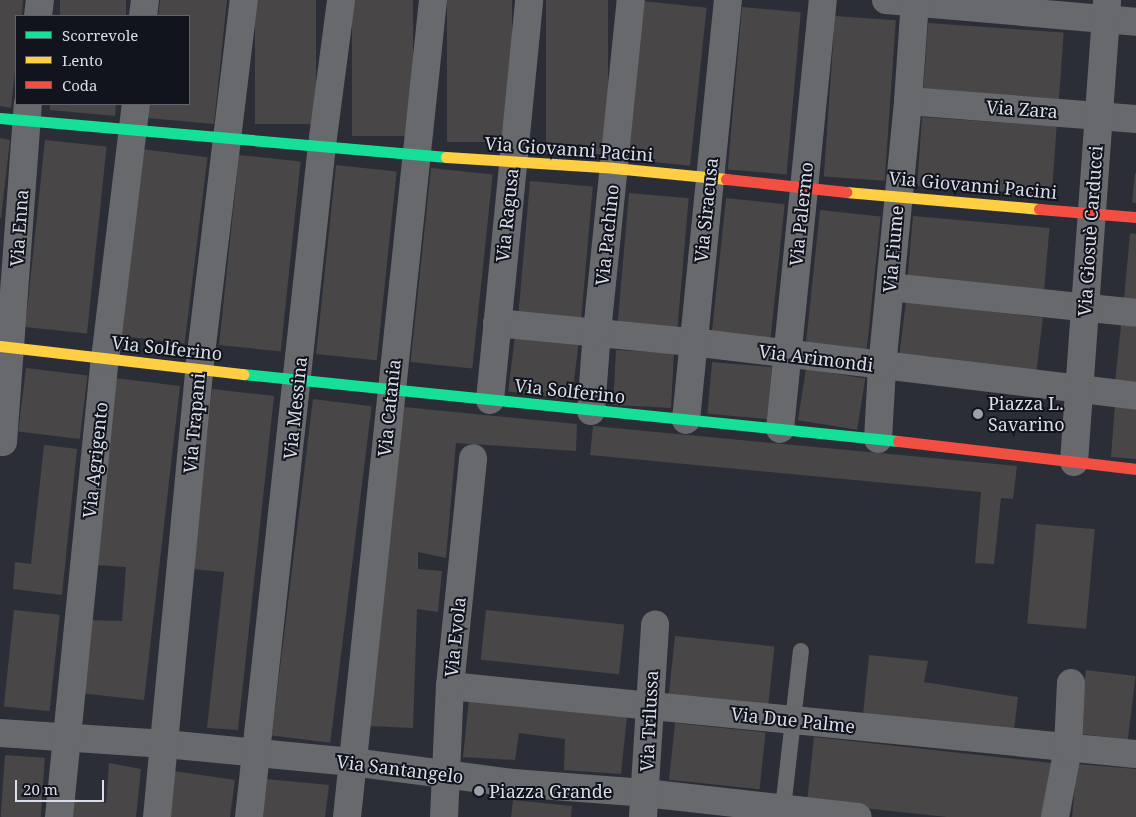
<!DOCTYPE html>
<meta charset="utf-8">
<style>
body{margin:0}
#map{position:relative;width:1136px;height:817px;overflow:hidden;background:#2b2e37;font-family:"Noto Serif",serif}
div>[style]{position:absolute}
.building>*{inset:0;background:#484647;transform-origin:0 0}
.lane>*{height:16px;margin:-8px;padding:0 8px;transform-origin:8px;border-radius:8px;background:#67696d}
.street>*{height:28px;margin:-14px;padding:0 14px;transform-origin:14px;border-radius:14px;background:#67696d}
.fast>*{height:11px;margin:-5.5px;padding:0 5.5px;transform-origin:5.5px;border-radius:5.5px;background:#16e098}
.slow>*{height:11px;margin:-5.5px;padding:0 5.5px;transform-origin:5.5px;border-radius:5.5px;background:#ffcf43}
.jam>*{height:11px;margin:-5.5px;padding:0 5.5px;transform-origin:5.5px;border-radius:5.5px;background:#f24e42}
.dots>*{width:14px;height:14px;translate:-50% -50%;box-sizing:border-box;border:2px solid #11141c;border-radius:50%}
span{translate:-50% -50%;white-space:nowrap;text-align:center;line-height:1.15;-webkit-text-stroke:4px #11141c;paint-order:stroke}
.street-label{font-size:18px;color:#d8dde9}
.poi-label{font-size:18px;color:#d8dde9}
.left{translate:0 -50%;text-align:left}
.legend{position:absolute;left:15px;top:15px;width:175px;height:90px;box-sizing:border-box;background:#11141c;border:1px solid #61646e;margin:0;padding:6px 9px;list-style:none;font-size:15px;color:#d8dde9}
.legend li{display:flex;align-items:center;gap:10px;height:25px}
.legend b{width:25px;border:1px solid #61646e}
.scale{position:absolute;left:15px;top:780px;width:89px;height:22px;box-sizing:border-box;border:2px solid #d8dde9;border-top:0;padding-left:6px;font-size:15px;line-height:18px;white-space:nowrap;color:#d8dde9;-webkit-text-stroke:4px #11141c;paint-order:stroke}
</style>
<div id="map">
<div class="building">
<div style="clip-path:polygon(0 0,23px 0,22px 16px,16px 16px,16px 63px,11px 108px,0 106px)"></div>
<div style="left:60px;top:0;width:66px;height:16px"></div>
<div style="clip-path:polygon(160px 0,227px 0,214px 124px,148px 118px,149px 104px,189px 104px,189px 16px,158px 16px)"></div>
<div style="left:255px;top:0;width:61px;height:124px"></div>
<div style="left:352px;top:0;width:61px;height:136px"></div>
<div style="left:447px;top:0;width:65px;height:142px"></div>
<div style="left:546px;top:0;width:62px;height:154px"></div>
<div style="left:643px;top:1px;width:64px;height:159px;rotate:6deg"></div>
<div style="left:742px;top:7px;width:59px;height:163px;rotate:5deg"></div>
<div style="left:835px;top:16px;width:61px;height:161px;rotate:4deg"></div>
<div style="left:928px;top:23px;width:136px;height:67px;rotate:4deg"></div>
<div style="clip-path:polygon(50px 104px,116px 104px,115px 116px,50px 110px)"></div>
<div style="left:922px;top:117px;width:135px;height:69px;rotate:4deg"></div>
<div style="clip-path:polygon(0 138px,10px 140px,1px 218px,0 218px)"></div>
<div style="left:45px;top:140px;width:62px;height:188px;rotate:6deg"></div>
<div style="left:141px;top:149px;width:67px;height:188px;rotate:7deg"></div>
<div style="left:239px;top:155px;width:62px;height:191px;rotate:6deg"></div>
<div style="left:336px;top:165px;width:61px;height:190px;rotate:6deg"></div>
<div style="left:431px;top:168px;width:62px;height:195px;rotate:6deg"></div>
<div style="clip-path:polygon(1135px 173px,1136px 173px,1136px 203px,1132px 202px)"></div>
<div style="left:530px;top:181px;width:63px;height:136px;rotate:5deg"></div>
<div style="left:629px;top:193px;width:60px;height:134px;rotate:5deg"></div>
<div style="left:726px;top:198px;width:59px;height:140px;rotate:6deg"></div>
<div style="left:820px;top:210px;width:61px;height:140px;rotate:6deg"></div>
<div style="left:913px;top:216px;width:137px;height:63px;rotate:5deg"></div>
<div style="clip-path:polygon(1130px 233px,1136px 234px,1136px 301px,1124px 299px)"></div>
<div style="left:906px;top:301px;width:138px;height:55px;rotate:7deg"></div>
<div style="clip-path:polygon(1121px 325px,1136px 327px,1136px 384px,1115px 382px)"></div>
<div style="left:515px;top:336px;width:64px;height:56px;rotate:7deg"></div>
<div style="left:616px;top:350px;width:58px;height:55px;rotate:3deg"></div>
<div style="left:712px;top:362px;width:60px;height:52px;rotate:5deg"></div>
<div style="left:26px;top:368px;width:62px;height:64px;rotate:7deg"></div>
<div style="left:806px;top:369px;width:60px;height:52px;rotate:9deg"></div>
<div style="clip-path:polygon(115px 378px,180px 386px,144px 700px,79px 693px,87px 620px,122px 621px,126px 567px,95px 565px)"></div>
<div style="clip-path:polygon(212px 389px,274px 396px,238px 730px,207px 728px,224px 572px,193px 569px)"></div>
<div style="left:313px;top:399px;width:59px;height:339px;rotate:7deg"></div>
<div style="clip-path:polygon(1115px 404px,1136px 405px,1136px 459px,1111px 457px)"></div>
<div style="clip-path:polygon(404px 407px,577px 424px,576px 451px,456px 443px,446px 558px,418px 552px,418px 569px,442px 571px,438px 612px,417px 609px,413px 728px,369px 726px)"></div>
<div style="clip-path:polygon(593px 426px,1017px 466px,1013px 499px,1001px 498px,994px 564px,975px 563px,981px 492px,590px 455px)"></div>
<div style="clip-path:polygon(44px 445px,77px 449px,62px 595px,13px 589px,15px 562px,31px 564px)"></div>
<div style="left:1036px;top:524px;width:59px;height:100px;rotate:5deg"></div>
<div style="left:14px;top:610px;width:46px;height:97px;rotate:6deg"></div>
<div style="left:486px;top:610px;width:139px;height:50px;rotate:6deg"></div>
<div style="left:675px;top:636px;width:100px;height:59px;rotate:6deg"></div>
<div style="clip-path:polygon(869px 655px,928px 661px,924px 682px,1018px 697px,1014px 730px,863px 715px)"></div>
<div style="left:1086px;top:670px;width:50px;height:64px;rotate:7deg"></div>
<div style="clip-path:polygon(469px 699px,627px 716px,621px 774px,564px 770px,565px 739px,519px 733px,515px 760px,463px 757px)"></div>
<div style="left:675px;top:723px;width:91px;height:57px;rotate:6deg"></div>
<div style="clip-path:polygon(814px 737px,1052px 763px,1047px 817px,947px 817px,807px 802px)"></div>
<div style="left:5px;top:755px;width:40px;height:62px;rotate:4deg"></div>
<div style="clip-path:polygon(109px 763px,141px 769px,136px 817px,70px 817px,73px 799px,106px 803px)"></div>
<div style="clip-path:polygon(1077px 764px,1136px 769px,1136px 817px,1072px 817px)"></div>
<div style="clip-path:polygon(174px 771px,235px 780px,230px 817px,168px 817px)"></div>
<div style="clip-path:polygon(267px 779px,329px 785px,325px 817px,263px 817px)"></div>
<div style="clip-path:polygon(513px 800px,572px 806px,571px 817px,511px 817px)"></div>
</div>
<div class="lane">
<div style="left:783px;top:808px;width:158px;rotate:-83.5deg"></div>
</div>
<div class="street">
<div style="left:886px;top:0;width:251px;rotate:5deg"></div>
<div style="left:38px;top:16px;width:16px;rotate:-83deg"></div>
<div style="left:143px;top:16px;width:16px;rotate:-83deg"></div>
<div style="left:908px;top:101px;width:229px;rotate:4.5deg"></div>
<div style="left:890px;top:287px;width:247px;rotate:6deg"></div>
<div style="left:497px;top:323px;width:196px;rotate:5.6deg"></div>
<div style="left:692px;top:342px;width:447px;rotate:6.9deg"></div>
<div style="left:490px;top:400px;width:402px;rotate:-84.4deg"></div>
<div style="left:591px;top:411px;width:79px;rotate:-85.7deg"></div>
<div style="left:597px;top:332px;width:334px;rotate:-84.2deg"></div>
<div style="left:686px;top:420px;width:422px;rotate:-84.3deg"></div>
<div style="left:780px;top:429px;width:431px;rotate:-84.3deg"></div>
<div style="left:878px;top:439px;width:72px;rotate:-86.8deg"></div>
<div style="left:882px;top:367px;width:267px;rotate:-84.4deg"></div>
<div style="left:908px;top:101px;width:101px;rotate:-86deg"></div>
<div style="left:3px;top:442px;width:339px;rotate:-85.8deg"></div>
<div style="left:1074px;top:462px;width:463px;rotate:-85.9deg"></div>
<div style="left:450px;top:686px;width:689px;rotate:5.66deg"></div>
<div style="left:0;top:733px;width:165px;rotate:3.8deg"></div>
<div style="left:165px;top:744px;width:188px;rotate:5.5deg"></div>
<div style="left:352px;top:762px;width:162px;rotate:7.4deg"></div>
<div style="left:513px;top:783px;width:132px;rotate:4.3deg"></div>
<div style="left:645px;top:793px;width:214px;rotate:6.4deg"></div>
<div style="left:59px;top:817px;width:460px;rotate:-84.3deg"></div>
<div style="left:105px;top:359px;width:257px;rotate:-83.1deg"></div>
<div style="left:157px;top:817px;width:449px;rotate:-84.6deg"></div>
<div style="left:199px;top:370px;width:373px;rotate:-83.1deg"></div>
<div style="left:249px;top:817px;width:676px;rotate:-83.8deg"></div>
<div style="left:322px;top:145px;width:146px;rotate:-82.5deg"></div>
<div style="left:347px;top:817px;width:822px;rotate:-83.99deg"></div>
<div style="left:444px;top:817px;width:131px;rotate:-87.4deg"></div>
<div style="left:450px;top:686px;width:229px;rotate:-84.2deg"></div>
<div style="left:643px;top:817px;width:193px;rotate:-86.4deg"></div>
<div style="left:1055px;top:817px;width:70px;rotate:-79.3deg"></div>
<div style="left:1068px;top:748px;width:65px;rotate:-87.4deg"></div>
</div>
<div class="fast">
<div style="left:0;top:118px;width:448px;rotate:5deg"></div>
<div style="left:243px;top:374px;width:658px;rotate:5.84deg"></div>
</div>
<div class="slow">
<div style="left:446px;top:157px;width:168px;rotate:3.7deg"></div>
<div style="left:614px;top:168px;width:113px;rotate:5.6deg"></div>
<div style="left:846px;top:192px;width:194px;rotate:5deg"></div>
<div style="left:0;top:346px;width:245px;rotate:6.6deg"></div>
</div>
<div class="jam">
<div style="left:726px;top:179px;width:121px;rotate:6.2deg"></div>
<div style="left:1039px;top:209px;width:97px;rotate:4.7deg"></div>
<div style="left:898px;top:441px;width:240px;rotate:6.7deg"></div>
</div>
<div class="dots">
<div style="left:978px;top:414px;background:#9ba0ab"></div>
<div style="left:479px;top:791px;background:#9ba0ab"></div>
</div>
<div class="street-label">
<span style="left:1022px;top:109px;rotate:4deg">Via Zara</span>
<span style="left:569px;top:149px;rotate:4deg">Via Giovanni Pacini</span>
<span style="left:973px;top:185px;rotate:5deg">Via Giovanni Pacini</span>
<span style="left:706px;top:210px;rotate:-84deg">Via Siracusa</span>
<span style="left:801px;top:214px;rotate:-84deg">Via Palermo</span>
<span style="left:507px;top:215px;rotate:-84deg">Via Ragusa</span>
<span style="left:19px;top:228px;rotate:-86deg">Via Enna</span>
<span style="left:1090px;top:231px;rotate:-86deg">Via Giosuè Carducci</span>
<span style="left:607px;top:235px;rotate:-84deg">Via Pachino</span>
<span style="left:893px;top:249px;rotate:-85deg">Via Fiume</span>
<span style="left:167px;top:348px;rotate:6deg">Via Solferino</span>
<span style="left:816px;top:358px;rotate:7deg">Via Arimondi</span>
<span style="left:570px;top:391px;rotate:6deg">Via Solferino</span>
<span style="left:295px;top:408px;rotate:-84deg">Via Messina</span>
<span style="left:389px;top:408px;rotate:-84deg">Via Catania</span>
<span style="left:194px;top:423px;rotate:-85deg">Via Trapani</span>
<span style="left:95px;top:460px;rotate:-84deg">Via Agrigento</span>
<span style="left:455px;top:637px;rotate:-84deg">Via Evola</span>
<span style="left:793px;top:720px;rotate:6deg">Via Due Palme</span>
<span style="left:649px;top:721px;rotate:-87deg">Via Trilussa</span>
<span style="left:400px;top:769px;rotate:7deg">Via Santangelo</span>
</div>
<div class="poi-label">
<span class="left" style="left:988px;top:414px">Piazza L.<br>Savarino</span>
<span class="left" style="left:489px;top:791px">Piazza Grande</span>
</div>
<ul class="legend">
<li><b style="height:6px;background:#16e098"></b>Scorrevole</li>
<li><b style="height:6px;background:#ffcf43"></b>Lento</li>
<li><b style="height:6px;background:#f24e42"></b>Coda</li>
</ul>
<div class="scale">20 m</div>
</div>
